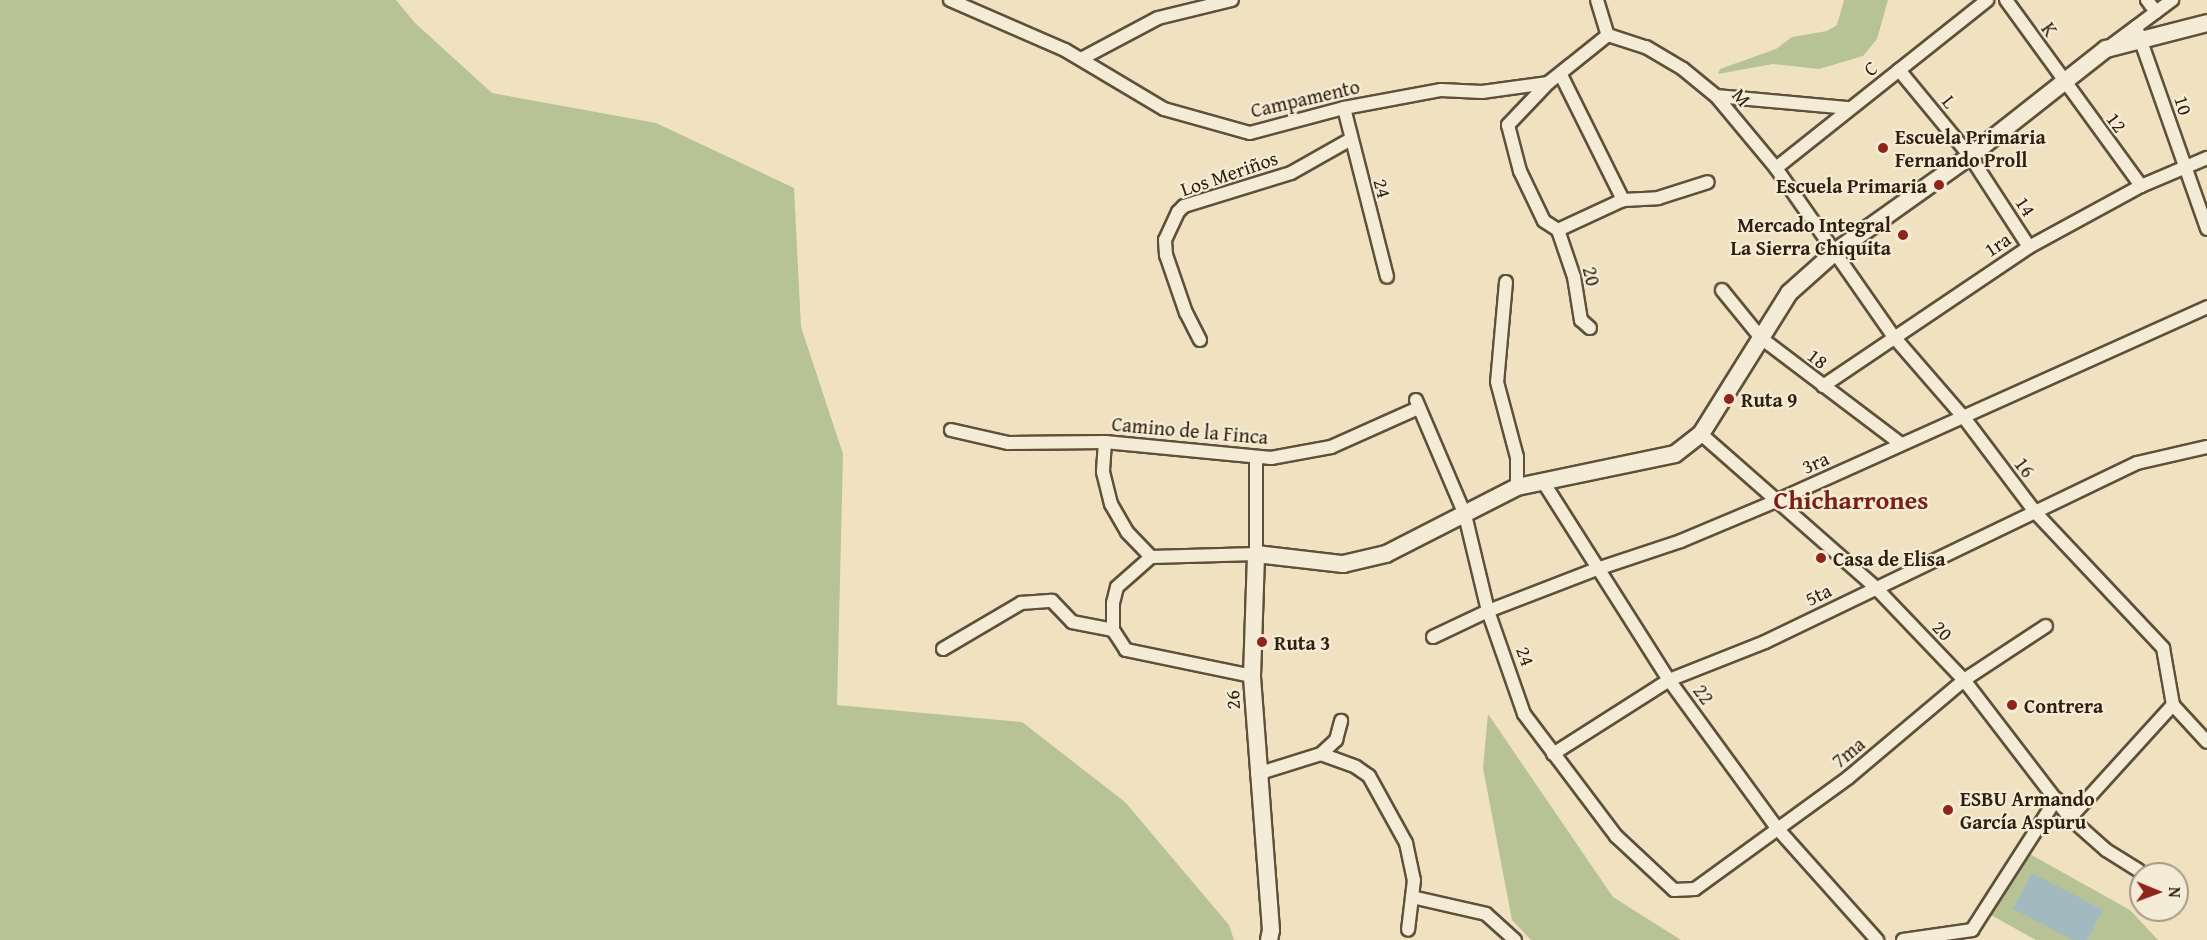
<!DOCTYPE html>
<meta charset="utf-8">
<style>
body{margin:0}
#map{position:relative;width:2207px;height:940px;overflow:hidden;background:#f0e1c1;font-family:"Gentium Book Plus",serif}
div>[style]{position:absolute}
.green>*{inset:0;background:#b7c394}
.water>*{inset:0;background:#a0babf}
.roads{filter:drop-shadow(2px 0 #5f503a) drop-shadow(-2px 0 #5f503a) drop-shadow(0 2px #5f503a) drop-shadow(0 -2px #5f503a)}
.street>*{height:12px;margin:-6px;padding:0 6px;transform-origin:6px;border-radius:6px;background:#f5ecd7}
.secondary>*{height:16px;margin:-8px;padding:0 8px;transform-origin:8px;border-radius:8px;background:#f5ecd7}
.dots>*{width:16px;height:16px;translate:-50% -50%;box-sizing:border-box;border:3px solid #f5ecd7;border-radius:50%}
span{translate:-50% -50%;white-space:nowrap;text-align:center;line-height:1.15;-webkit-text-stroke:4.5px #f5ecd7;paint-order:stroke}
.street-label{font-size:20px;color:#2f1f0d}
.poi-label{font-size:20px;color:#2f1f0d;font-weight:700}
.left{translate:0 -50%;text-align:left}
.right{translate:-100% -50%;text-align:right}
.district-label{font-size:26px;color:#7a1f14;font-weight:700}
.north{position:absolute;left:2129px;top:862px;width:60px;height:60px;box-sizing:border-box;background:#f5ecd7;border:2px solid #a69a86;border-radius:50%;rotate:91deg;font-size:16px;font-weight:700;line-height:24px;text-align:center;color:#2f1f0d}
.north::after{content:'';display:block;margin:auto;width:21px;height:27px;background:#8f2418;clip-path:polygon(50% 0,100% 100%,50% 72%,0 100%)}
</style>
<div id="map">
<div class="green">
<div style="clip-path:polygon(0 0,396px 0,415px 23px,492px 93px,656px 123px,794px 188px,801px 327px,843px 454px,837px 705px,1022px 722px,1125px 802px,1229px 925px,1234px 940px,0 940px)"></div>
<div style="clip-path:polygon(1844px 0,1888px 0,1877px 39px,1863px 56px,1819px 69px,1773px 64px,1718px 74px,1720px 69px,1776px 49px,1792px 37px,1827px 31px,1837px 25px)"></div>
<div style="clip-path:polygon(1488px 714px,1613px 897px,1681px 940px,1531px 940px,1512px 920px,1483px 768px)"></div>
<div style="clip-path:polygon(2026px 852px,2130px 910px,2158px 940px,2036px 940px,1991px 915px)"></div>
</div>
<div class="water">
<div style="clip-path:polygon(2032px 873px,2103px 910px,2087px 940px,2073px 940px,2013px 909px)"></div>
</div>
<div class="roads">
<div class="street">
<div style="left:950px;top:0;width:125px;rotate:23.5deg"></div>
<div style="left:1065px;top:50px;width:115px;rotate:30.8deg"></div>
<div style="left:1164px;top:109px;width:89px;rotate:15.6deg"></div>
<div style="left:1250px;top:133px;width:97px;rotate:-14.9deg"></div>
<div style="left:1344px;top:108px;width:99px;rotate:-10.5deg"></div>
<div style="left:1441px;top:90px;width:41px;rotate:2.8deg"></div>
<div style="left:1482px;top:92px;width:67px;rotate:-7.8deg"></div>
<div style="left:1548px;top:83px;width:77px;rotate:-38.7deg"></div>
<div style="left:1597px;top:0;width:37px;rotate:73deg"></div>
<div style="left:2006px;top:0;width:230px;rotate:54deg"></div>
<div style="left:2147px;top:0;width:15px;rotate:53deg"></div>
<div style="left:2136px;top:27px;width:214px;rotate:70.6deg"></div>
<div style="left:1608px;top:35px;width:40px;rotate:18deg"></div>
<div style="left:1646px;top:47px;width:43px;rotate:30.7deg"></div>
<div style="left:1683px;top:69px;width:43px;rotate:39.3deg"></div>
<div style="left:1716px;top:96px;width:94px;rotate:50.2deg"></div>
<div style="left:1776px;top:168px;width:206px;rotate:55.1deg"></div>
<div style="left:1894px;top:337px;width:108px;rotate:49.1deg"></div>
<div style="left:1965px;top:419px;width:116px;rotate:53deg"></div>
<div style="left:2035px;top:512px;width:187px;rotate:46.7deg"></div>
<div style="left:2163px;top:648px;width:58px;rotate:80deg"></div>
<div style="left:2113px;top:44px;width:74px;rotate:-36.7deg"></div>
<div style="left:1081px;top:59px;width:87px;rotate:-28deg"></div>
<div style="left:1158px;top:18px;width:76px;rotate:-13.7deg"></div>
<div style="left:1899px;top:70px;width:112px;rotate:50.5deg"></div>
<div style="left:1970px;top:156px;width:108px;rotate:57deg"></div>
<div style="left:1561px;top:75px;width:140px;rotate:63.6deg"></div>
<div style="left:1548px;top:83px;width:58px;rotate:133.6deg"></div>
<div style="left:1508px;top:125px;width:48px;rotate:75.4deg"></div>
<div style="left:1520px;top:171px;width:55px;rotate:64.4deg"></div>
<div style="left:1544px;top:221px;width:17px;rotate:33deg"></div>
<div style="left:1716px;top:96px;width:134px;rotate:5.2deg"></div>
<div style="left:1344px;top:108px;width:174px;rotate:75.7deg"></div>
<div style="left:1776px;top:168px;width:270px;rotate:-38.5deg"></div>
<div style="left:1558px;top:230px;width:72px;rotate:-24.8deg"></div>
<div style="left:1623px;top:200px;width:35px;rotate:-3deg"></div>
<div style="left:1658px;top:198px;width:52px;rotate:-17.7deg"></div>
<div style="left:1558px;top:230px;width:50px;rotate:71.2deg"></div>
<div style="left:1574px;top:277px;width:44px;rotate:80.8deg"></div>
<div style="left:1581px;top:320px;width:12px;rotate:42deg"></div>
<div style="left:1506px;top:282px;width:100px;rotate:95.1deg"></div>
<div style="left:1497px;top:382px;width:78px;rotate:75.1deg"></div>
<div style="left:1517px;top:457px;width:30px;rotate:90deg"></div>
<div style="left:1722px;top:290px;width:62px;rotate:50.9deg"></div>
<div style="left:1761px;top:338px;width:176px;rotate:37.1deg"></div>
<div style="left:1200px;top:340px;width:30px;rotate:-117deg"></div>
<div style="left:1186px;top:313px;width:61px;rotate:-109deg"></div>
<div style="left:1166px;top:255px;width:15px;rotate:-94deg"></div>
<div style="left:1165px;top:240px;width:31px;rotate:-65deg"></div>
<div style="left:1178px;top:212px;width:8px;rotate:-45deg"></div>
<div style="left:1184px;top:206px;width:112px;rotate:-17.1deg"></div>
<div style="left:1291px;top:173px;width:69px;rotate:-29.5deg"></div>
<div style="left:1823px;top:386px;width:249px;rotate:-34deg"></div>
<div style="left:2029px;top:247px;width:128px;rotate:-28.6deg"></div>
<div style="left:2141px;top:186px;width:72px;rotate:-23deg"></div>
<div style="left:1416px;top:400px;width:125px;rotate:66.9deg"></div>
<div style="left:1465px;top:515px;width:99px;rotate:76.5deg"></div>
<div style="left:1488px;top:611px;width:109px;rotate:70.7deg"></div>
<div style="left:1524px;top:714px;width:153px;rotate:53deg"></div>
<div style="left:1616px;top:836px;width:79px;rotate:43deg"></div>
<div style="left:1674px;top:890px;width:21px;rotate:-3deg"></div>
<div style="left:1695px;top:889px;width:190px;rotate:-36deg"></div>
<div style="left:1849px;top:777px;width:150px;rotate:-40.1deg"></div>
<div style="left:1964px;top:680px;width:98px;rotate:-33.4deg"></div>
<div style="left:951px;top:430px;width:58px;rotate:12.8deg"></div>
<div style="left:1008px;top:443px;width:97px;rotate:-0.6deg"></div>
<div style="left:1105px;top:442px;width:167px;rotate:5.5deg"></div>
<div style="left:1271px;top:458px;width:61px;rotate:-10.4deg"></div>
<div style="left:1331px;top:447px;width:95px;rotate:-24.1deg"></div>
<div style="left:1701px;top:434px;width:233px;rotate:41.3deg"></div>
<div style="left:1876px;top:588px;width:127px;rotate:46.3deg"></div>
<div style="left:1964px;top:680px;width:174px;rotate:52.5deg"></div>
<div style="left:2070px;top:818px;width:48px;rotate:41.6deg"></div>
<div style="left:2106px;top:850px;width:38px;rotate:32deg"></div>
<div style="left:1105px;top:442px;width:30px;rotate:94deg"></div>
<div style="left:1103px;top:472px;width:33px;rotate:76deg"></div>
<div style="left:1111px;top:504px;width:32px;rotate:60deg"></div>
<div style="left:1127px;top:532px;width:35px;rotate:46deg"></div>
<div style="left:1542px;top:480px;width:237px;rotate:57.6deg"></div>
<div style="left:1669px;top:680px;width:182px;rotate:53.9deg"></div>
<div style="left:1776px;top:827px;width:152px;rotate:48.2deg"></div>
<div style="left:1433px;top:637px;width:61px;rotate:-25.3deg"></div>
<div style="left:1488px;top:611px;width:117px;rotate:-21.1deg"></div>
<div style="left:1597px;top:569px;width:89px;rotate:-18.4deg"></div>
<div style="left:1681px;top:541px;width:103px;rotate:-22.8deg"></div>
<div style="left:1776px;top:501px;width:473px;rotate:-24.2deg"></div>
<div style="left:943px;top:649px;width:91px;rotate:-30.5deg"></div>
<div style="left:1021px;top:603px;width:31px;rotate:-4deg"></div>
<div style="left:1052px;top:601px;width:29px;rotate:46deg"></div>
<div style="left:1072px;top:622px;width:42px;rotate:11deg"></div>
<div style="left:1252px;top:676px;width:129px;rotate:-168.3deg"></div>
<div style="left:1126px;top:650px;width:24px;rotate:-123deg"></div>
<div style="left:1113px;top:630px;width:27px;rotate:-90deg"></div>
<div style="left:1113px;top:603px;width:16px;rotate:-76deg"></div>
<div style="left:1117px;top:587px;width:45px;rotate:-41.4deg"></div>
<div style="left:1151px;top:557px;width:105px;rotate:-1.6deg"></div>
<div style="left:1256px;top:554px;width:97px;rotate:-90deg"></div>
<div style="left:2173px;top:705px;width:50px;rotate:47.4deg"></div>
<div style="left:1321px;top:754px;width:37px;rotate:20deg"></div>
<div style="left:1356px;top:767px;width:16px;rotate:35deg"></div>
<div style="left:1369px;top:776px;width:77px;rotate:61.1deg"></div>
<div style="left:1406px;top:843px;width:38px;rotate:78deg"></div>
<div style="left:1414px;top:880px;width:50px;rotate:96.8deg"></div>
<div style="left:1553px;top:754px;width:138px;rotate:-32.5deg"></div>
<div style="left:1669px;top:680px;width:103px;rotate:-21.6deg"></div>
<div style="left:1765px;top:642px;width:413px;rotate:-25.7deg"></div>
<div style="left:2137px;top:463px;width:72px;rotate:-12.9deg"></div>
<div style="left:1257px;top:774px;width:67px;rotate:-17.4deg"></div>
<div style="left:1321px;top:754px;width:21px;rotate:-43deg"></div>
<div style="left:1336px;top:740px;width:20px;rotate:-75deg"></div>
<div style="left:2070px;top:818px;width:153px;rotate:-47.7deg"></div>
<div style="left:1412px;top:897px;width:76px;rotate:12.9deg"></div>
<div style="left:1486px;top:914px;width:39px;rotate:42deg"></div>
<div style="left:1903px;top:940px;width:70px;rotate:-8.2deg"></div>
<div style="left:1972px;top:930px;width:156px;rotate:-57.3deg"></div>
</div>
<div class="secondary">
<div style="left:1269px;top:940px;width:10px;rotate:-79deg"></div>
<div style="left:1271px;top:930px;width:255px;rotate:-94.3deg"></div>
<div style="left:1252px;top:676px;width:122px;rotate:-88.1deg"></div>
<div style="left:1256px;top:554px;width:88px;rotate:6.6deg"></div>
<div style="left:1343px;top:564px;width:44px;rotate:-13.1deg"></div>
<div style="left:1386px;top:554px;width:147px;rotate:-27.1deg"></div>
<div style="left:1517px;top:487px;width:161px;rotate:-11.8deg"></div>
<div style="left:1675px;top:454px;width:33px;rotate:-38deg"></div>
<div style="left:1701px;top:434px;width:166px;rotate:-58deg"></div>
<div style="left:1789px;top:293px;width:62px;rotate:-41.7deg"></div>
<div style="left:1835px;top:252px;width:166px;rotate:-35.4deg"></div>
<div style="left:1970px;top:156px;width:173px;rotate:-38.2deg"></div>
<div style="left:2106px;top:49px;width:104px;rotate:-14.4deg"></div>
</div>
</div>
<div class="dots">
<div style="left:1883px;top:148px;background:#8f2418"></div>
<div style="left:1939px;top:185px;background:#8f2418"></div>
<div style="left:1903px;top:235px;background:#8f2418"></div>
<div style="left:1729px;top:399px;background:#8f2418"></div>
<div style="left:1821px;top:558px;background:#8f2418"></div>
<div style="left:1262px;top:642px;background:#8f2418"></div>
<div style="left:2012px;top:705px;background:#8f2418"></div>
<div style="left:1948px;top:810px;background:#8f2418"></div>
</div>
<div class="street-label">
<span style="left:2050px;top:29px;rotate:55deg">K</span>
<span style="left:1870px;top:68px;rotate:-37deg">C</span>
<span style="left:1742px;top:97px;rotate:50deg">M</span>
<span style="left:1305px;top:98px;rotate:-13deg">Campamento</span>
<span style="left:1950px;top:101px;rotate:51deg">L</span>
<span style="left:2184px;top:105px;rotate:73deg">10</span>
<span style="left:2117px;top:122px;rotate:53deg">12</span>
<span style="left:1229px;top:173px;rotate:-19deg">Los Meriños</span>
<span style="left:1383px;top:188px;rotate:75deg">24</span>
<span style="left:2026px;top:206px;rotate:57deg">14</span>
<span style="left:1997px;top:244px;rotate:-34deg">1ra</span>
<span style="left:1592px;top:276px;rotate:77deg">20</span>
<span style="left:1818px;top:358px;rotate:38deg">18</span>
<span style="left:1190px;top:430px;rotate:5deg">Camino de la Finca</span>
<span style="left:1815px;top:462px;rotate:-24deg">3ra</span>
<span style="left:2025px;top:467px;rotate:53deg">16</span>
<span style="left:1818px;top:594px;rotate:-26deg">5ta</span>
<span style="left:1943px;top:630px;rotate:46deg">20</span>
<span style="left:1526px;top:656px;rotate:70deg">24</span>
<span style="left:1704px;top:694px;rotate:54deg">22</span>
<span style="left:1232px;top:700px;rotate:-93deg">26</span>
<span style="left:1848px;top:752px;rotate:-39deg">7ma</span>
</div>
<div class="poi-label">
<span class="left" style="left:1895px;top:148px">Escuela Primaria<br>Fernando Proll</span>
<span class="right" style="left:1927px;top:185px">Escuela Primaria</span>
<span class="right" style="left:1891px;top:236px">Mercado Integral<br>La Sierra Chiquita</span>
<span class="left" style="left:1741px;top:399px">Ruta 9</span>
<span class="left" style="left:1833px;top:558px">Casa de Elisa</span>
<span class="left" style="left:1274px;top:642px">Ruta 3</span>
<span class="left" style="left:2024px;top:705px">Contrera</span>
<span class="left" style="left:1960px;top:810px">ESBU Armando<br>García Aspuru</span>
</div>
<div class="district-label">
<span style="left:1851px;top:500px">Chicharrones</span>
</div>
<div class="north">N</div>
</div>
